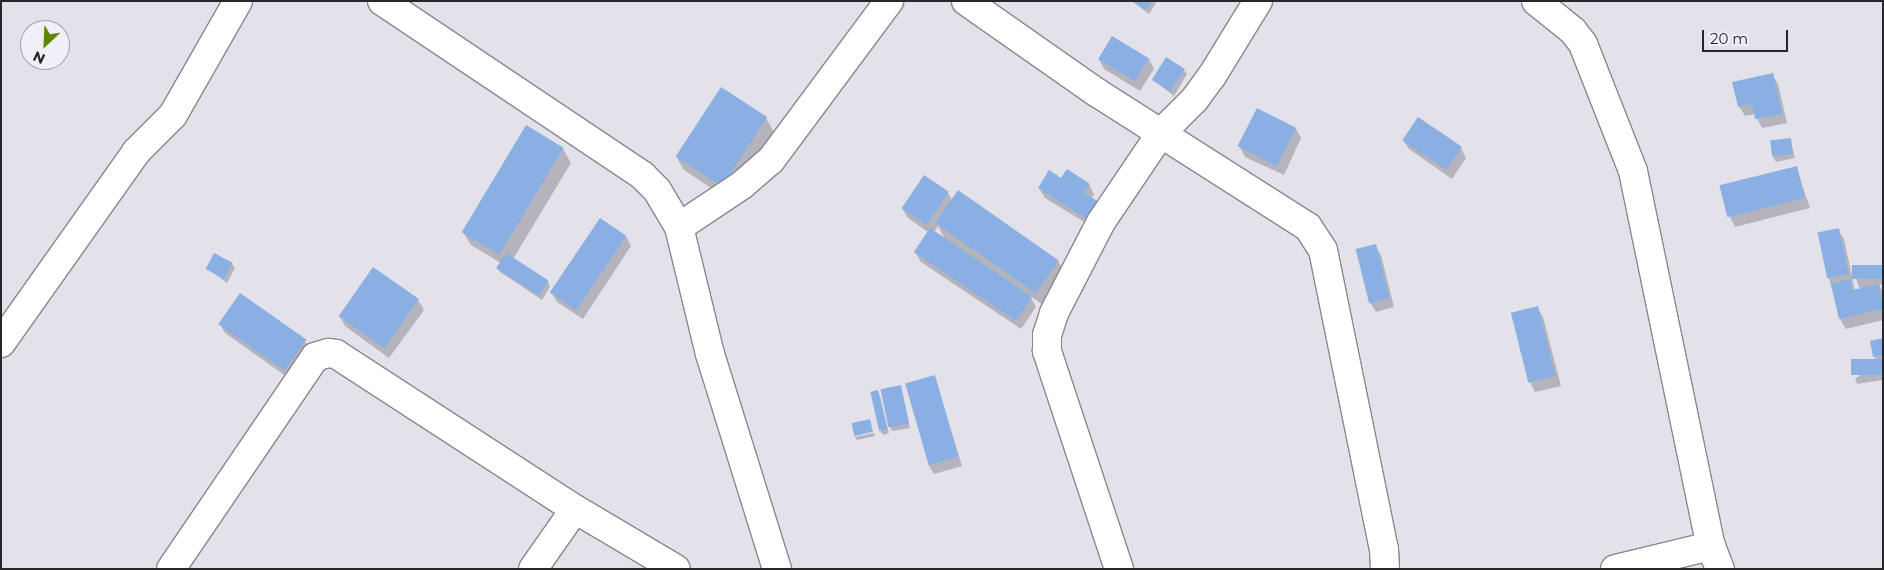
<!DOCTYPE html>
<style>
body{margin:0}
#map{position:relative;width:1884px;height:570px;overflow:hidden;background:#e3e2eb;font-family:Montserrat,sans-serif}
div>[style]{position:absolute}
.shadow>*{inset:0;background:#0003}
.building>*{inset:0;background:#8ab0e3;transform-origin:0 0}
.roads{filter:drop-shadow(1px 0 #87878e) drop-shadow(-1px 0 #87878e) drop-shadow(0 1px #87878e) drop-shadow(0 -1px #87878e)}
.minor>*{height:28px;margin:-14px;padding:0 14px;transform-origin:14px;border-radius:14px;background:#fff}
span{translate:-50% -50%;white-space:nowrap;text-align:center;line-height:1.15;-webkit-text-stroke:4px #f0f0f8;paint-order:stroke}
.frame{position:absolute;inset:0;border:2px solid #27272a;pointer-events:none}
.north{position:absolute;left:20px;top:20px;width:50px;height:50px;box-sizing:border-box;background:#f0f0f8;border:1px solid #a0a0a6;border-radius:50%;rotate:205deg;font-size:14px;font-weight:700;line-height:20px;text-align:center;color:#27272a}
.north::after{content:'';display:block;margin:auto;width:18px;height:22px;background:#628504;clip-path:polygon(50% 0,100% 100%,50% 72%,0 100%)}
.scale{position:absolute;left:1702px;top:30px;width:86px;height:22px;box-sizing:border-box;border:2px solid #27272a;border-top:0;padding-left:6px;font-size:15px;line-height:18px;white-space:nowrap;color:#27272a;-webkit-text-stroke:4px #f0f0f8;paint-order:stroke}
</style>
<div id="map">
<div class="shadow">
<div style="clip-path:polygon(1132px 1px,1157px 1px,1149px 14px)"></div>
<div style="clip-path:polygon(1112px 37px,1149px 59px,1154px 69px,1140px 91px,1104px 69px,1099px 59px)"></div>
<div style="clip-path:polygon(1184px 70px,1187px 74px,1174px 96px,1153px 80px)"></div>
<div style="clip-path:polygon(1772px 74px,1778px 84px,1787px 123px,1762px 128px,1755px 114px,1745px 116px,1739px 106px)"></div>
<div style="clip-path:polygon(721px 88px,766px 118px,774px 132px,729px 200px,684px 170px,676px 156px)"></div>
<div style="clip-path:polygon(1296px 129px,1301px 138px,1284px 175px,1245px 157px,1240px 147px)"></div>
<div style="clip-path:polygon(1790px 139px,1795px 158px,1776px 162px,1773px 157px)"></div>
<div style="clip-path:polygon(1403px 140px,1461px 148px,1466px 158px,1452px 179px,1409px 149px)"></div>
<div style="clip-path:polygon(563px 149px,571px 163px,513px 259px,548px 282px,550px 287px,542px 300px,500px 272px,497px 268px,501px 263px,471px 245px,463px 232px)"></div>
<div style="clip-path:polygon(1796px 167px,1810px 208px,1735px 227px,1730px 217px)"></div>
<div style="clip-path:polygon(1061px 180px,1089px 185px,1094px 194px,1091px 199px,1094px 228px,1045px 198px,1039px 188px)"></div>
<div style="clip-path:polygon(evenodd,948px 193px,952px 200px,1058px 261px,1066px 275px,1045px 306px,1030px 296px,1036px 307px,1021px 329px,921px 262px,915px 252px,928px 232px,908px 218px,902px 208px,948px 193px,938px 226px,946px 241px,934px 232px,938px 226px)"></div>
<div style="clip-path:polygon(1838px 230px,1844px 239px,1855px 291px,1860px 290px,1854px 273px,1883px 266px,1883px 284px,1879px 285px,1883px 292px,1883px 320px,1846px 329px,1840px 319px,1829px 278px)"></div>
<div style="clip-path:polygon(626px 236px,631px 246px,583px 319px,557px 302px,552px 293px)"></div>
<div style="clip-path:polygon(1375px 245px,1381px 255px,1394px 307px,1376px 312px,1370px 302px)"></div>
<div style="clip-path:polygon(232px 264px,235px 268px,227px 283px,208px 269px)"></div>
<div style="clip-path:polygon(374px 269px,418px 300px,424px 310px,389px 358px,345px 326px,340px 316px)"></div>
<div style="clip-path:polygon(1537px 307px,1543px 317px,1561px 386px,1535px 392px,1530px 382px)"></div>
<div style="clip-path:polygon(220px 324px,305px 341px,311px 351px,290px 379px,225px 333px)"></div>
<div style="clip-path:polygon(1883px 340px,1883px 380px,1857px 384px,1855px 379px,1877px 361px,1874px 356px)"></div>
<div style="clip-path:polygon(935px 377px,962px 466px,934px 474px,928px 464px)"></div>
<div style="clip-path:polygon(900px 386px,910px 428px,892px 431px,889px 425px)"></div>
<div style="clip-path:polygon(877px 391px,880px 396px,889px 433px,883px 435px,880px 430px,872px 393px)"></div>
<div style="clip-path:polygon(874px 433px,875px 436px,857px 440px,855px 437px)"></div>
</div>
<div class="building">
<div style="clip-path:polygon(1131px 1px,1152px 1px,1146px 10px)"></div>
<div style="left:1112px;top:36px;width:43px;height:27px;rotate:31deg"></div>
<div style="left:1166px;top:57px;width:22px;height:27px;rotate:32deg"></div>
<div style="clip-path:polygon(1773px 73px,1782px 114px,1755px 119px,1752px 104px,1738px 107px,1732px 82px)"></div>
<div style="left:721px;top:87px;width:55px;height:83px;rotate:33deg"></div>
<div style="left:1257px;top:108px;width:44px;height:43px;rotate:27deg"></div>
<div style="left:1418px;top:117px;width:53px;height:28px;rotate:34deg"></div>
<div style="left:526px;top:125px;width:44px;height:125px;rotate:31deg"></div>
<div style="left:1791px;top:138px;width:16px;height:21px;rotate:83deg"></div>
<div style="left:1797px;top:166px;width:33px;height:80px;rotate:76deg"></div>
<div style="clip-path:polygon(1067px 169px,1090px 184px,1084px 193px,1099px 202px,1088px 220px,1038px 188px,1049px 170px,1061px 178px)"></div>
<div style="left:924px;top:175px;width:30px;height:40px;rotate:34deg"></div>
<div style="left:958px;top:190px;width:123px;height:40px;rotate:35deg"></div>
<div style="left:600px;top:218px;width:32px;height:90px;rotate:34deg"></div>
<div style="left:930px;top:228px;width:123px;height:29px;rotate:34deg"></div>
<div style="left:1839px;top:228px;width:47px;height:22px;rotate:78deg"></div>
<div style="left:1376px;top:244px;width:56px;height:21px;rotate:76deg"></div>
<div style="left:214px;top:253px;width:21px;height:18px;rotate:28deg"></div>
<div style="left:506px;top:253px;width:51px;height:18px;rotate:33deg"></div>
<div style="left:1883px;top:265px;width:14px;height:31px;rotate:90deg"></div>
<div style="left:373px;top:267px;width:56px;height:60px;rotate:35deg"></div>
<div style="clip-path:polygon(1850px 279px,1852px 290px,1879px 284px,1883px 309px,1839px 319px,1831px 284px)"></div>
<div style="left:240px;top:293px;width:81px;height:38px;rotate:35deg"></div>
<div style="left:1538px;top:306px;width:72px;height:28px;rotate:76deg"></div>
<div style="clip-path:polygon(1883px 338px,1883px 355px,1873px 357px,1870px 341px)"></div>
<div style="left:1883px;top:359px;width:16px;height:32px;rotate:90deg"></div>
<div style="left:935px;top:375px;width:85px;height:31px;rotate:74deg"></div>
<div style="left:901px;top:385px;width:39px;height:21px;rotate:78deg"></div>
<div style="left:878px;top:390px;width:40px;height:8px;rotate:77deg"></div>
<div style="left:870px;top:419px;width:13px;height:19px;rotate:77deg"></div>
</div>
<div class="roads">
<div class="minor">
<div style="left:382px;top:1px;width:313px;rotate:33.8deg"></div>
<div style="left:642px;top:175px;width:21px;rotate:45deg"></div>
<div style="left:657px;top:190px;width:43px;rotate:59.3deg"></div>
<div style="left:679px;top:227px;width:131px;rotate:76.3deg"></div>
<div style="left:710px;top:354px;width:225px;rotate:72.7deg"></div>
<div style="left:966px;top:1px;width:159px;rotate:35deg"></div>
<div style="left:1096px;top:92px;width:251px;rotate:32.5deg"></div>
<div style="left:1308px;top:227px;width:27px;rotate:57deg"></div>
<div style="left:1323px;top:250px;width:305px;rotate:78.5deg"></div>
<div style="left:1384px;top:549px;width:20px;rotate:87deg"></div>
<div style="left:1536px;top:1px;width:48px;rotate:39deg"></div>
<div style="left:1573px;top:31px;width:16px;rotate:52deg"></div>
<div style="left:1583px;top:44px;width:136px;rotate:68.5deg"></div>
<div style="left:1633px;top:171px;width:383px;rotate:78.3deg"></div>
<div style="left:1711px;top:546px;width:25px;rotate:69deg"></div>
<div style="left:679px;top:227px;width:76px;rotate:-33.7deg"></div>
<div style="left:742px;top:185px;width:38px;rotate:-41deg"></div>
<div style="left:771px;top:160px;width:198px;rotate:-53.4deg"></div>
<div style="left:1px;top:343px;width:234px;rotate:-54.7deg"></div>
<div style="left:136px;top:152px;width:52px;rotate:-45deg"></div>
<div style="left:173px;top:115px;width:131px;rotate:-60.3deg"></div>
<div style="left:171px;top:569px;width:256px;rotate:-55.8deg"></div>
<div style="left:315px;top:357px;width:14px;rotate:-17deg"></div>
<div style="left:328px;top:353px;width:8px;rotate:7deg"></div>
<div style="left:336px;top:354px;width:285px;rotate:33deg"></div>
<div style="left:575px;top:509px;width:117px;rotate:30.7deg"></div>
<div style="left:533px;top:569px;width:73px;rotate:-55deg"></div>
<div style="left:1119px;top:569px;width:230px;rotate:-108.3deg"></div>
<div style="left:1047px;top:351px;width:16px;rotate:-90deg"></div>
<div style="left:1047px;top:335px;width:23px;rotate:-72deg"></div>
<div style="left:1054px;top:313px;width:102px;rotate:-62.7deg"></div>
<div style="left:1101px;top:222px;width:107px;rotate:-56deg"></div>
<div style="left:1161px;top:133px;width:48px;rotate:-45deg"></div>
<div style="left:1195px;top:99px;width:29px;rotate:-54deg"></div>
<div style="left:1212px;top:76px;width:88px;rotate:-58.5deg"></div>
<div style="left:1615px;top:569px;width:99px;rotate:-13.5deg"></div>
</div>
</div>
<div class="frame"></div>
<div class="north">N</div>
<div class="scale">20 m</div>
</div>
